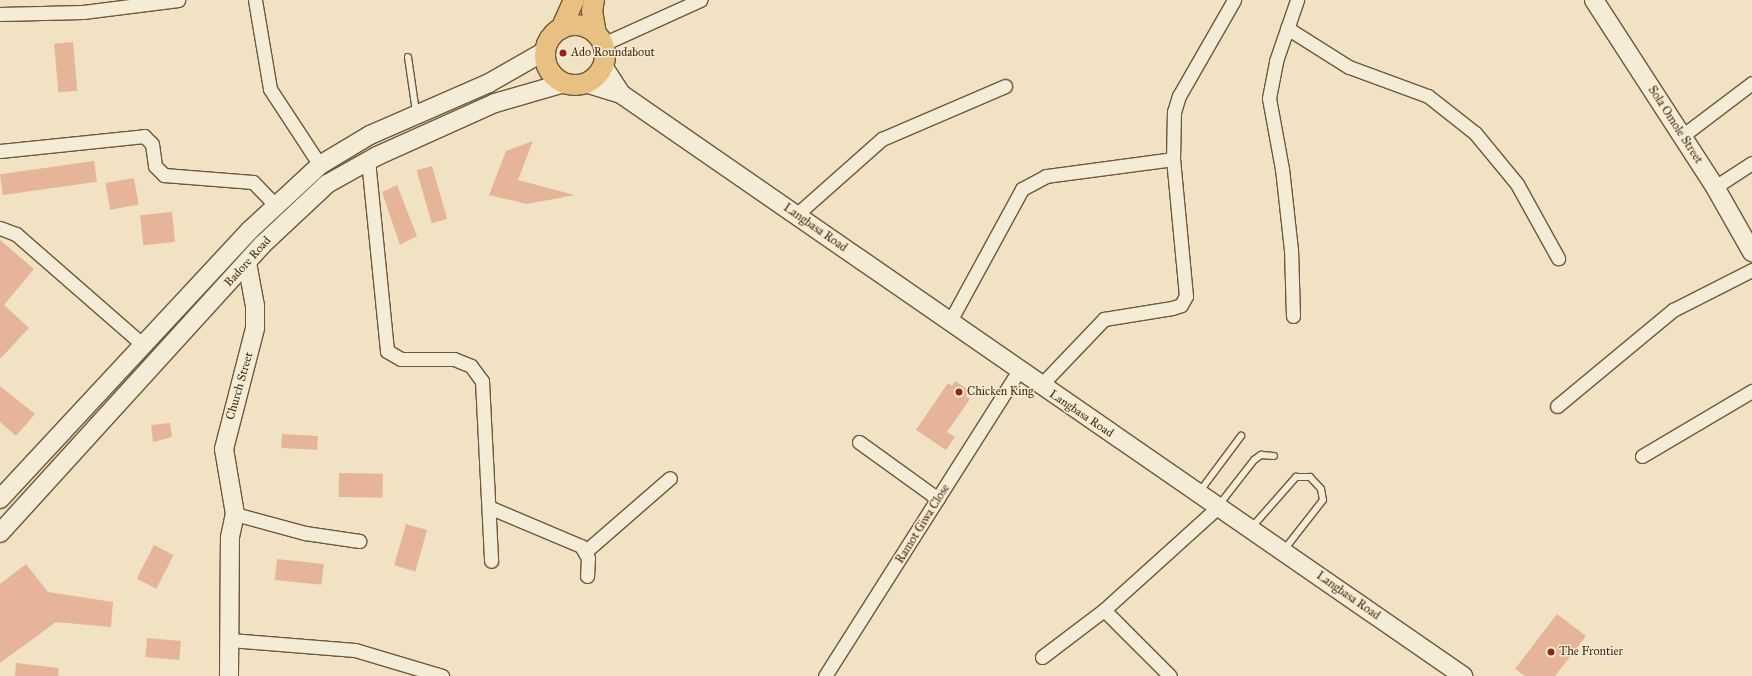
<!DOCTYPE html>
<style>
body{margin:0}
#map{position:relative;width:1752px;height:676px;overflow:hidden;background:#f0e2c3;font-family:"IM FELL Great Primer",serif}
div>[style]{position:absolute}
.building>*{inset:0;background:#e6b599;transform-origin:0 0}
.roads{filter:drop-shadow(1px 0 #6e5837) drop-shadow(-1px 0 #6e5837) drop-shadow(0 1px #6e5837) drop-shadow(0 -1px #6e5837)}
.lane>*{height:6px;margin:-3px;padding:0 3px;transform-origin:3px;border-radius:3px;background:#f5ecd8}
.street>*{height:13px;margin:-6.5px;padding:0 6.5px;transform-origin:6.5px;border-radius:6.5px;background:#f5ecd8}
.secondary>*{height:18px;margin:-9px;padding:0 9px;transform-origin:9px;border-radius:9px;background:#f5ecd8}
.primary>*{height:20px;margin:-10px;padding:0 10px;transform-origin:10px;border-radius:10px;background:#e8c182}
.primary>.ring{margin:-10px;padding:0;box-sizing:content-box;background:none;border:20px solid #e8c182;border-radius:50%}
.dots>*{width:11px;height:11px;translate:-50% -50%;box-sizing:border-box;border:2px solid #f5ecd8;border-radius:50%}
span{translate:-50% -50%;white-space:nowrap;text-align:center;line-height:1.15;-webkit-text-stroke:3px #f5ecd8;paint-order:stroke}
.poi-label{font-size:12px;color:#432a08}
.left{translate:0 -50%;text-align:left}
.street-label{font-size:12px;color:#432a08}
</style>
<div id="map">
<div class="building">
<div style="left:73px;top:42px;width:49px;height:19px;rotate:85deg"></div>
<div style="clip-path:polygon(533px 141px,518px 180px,575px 195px,527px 204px,489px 195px,506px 151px)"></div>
<div style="left:94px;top:161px;width:21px;height:95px;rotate:82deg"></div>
<div style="left:432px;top:166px;width:55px;height:16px;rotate:74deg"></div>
<div style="left:134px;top:178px;width:27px;height:29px;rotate:80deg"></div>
<div style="clip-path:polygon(397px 185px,417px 236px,400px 245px,382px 192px)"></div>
<div style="left:172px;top:212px;width:30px;height:32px;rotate:84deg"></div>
<div style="clip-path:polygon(0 240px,34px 269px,4px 305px,29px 328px,0 359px)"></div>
<div style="clip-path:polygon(955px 381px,970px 391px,966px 397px,970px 399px,947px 432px,955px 437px,946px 450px,916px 430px,948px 383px,952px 386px)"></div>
<div style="clip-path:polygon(0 386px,35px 414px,16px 436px,0 422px)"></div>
<div style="clip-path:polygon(170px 423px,172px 437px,153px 442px,151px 425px)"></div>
<div style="left:282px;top:434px;width:36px;height:14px;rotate:3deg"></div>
<div style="left:339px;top:473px;width:44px;height:24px;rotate:1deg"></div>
<div style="left:406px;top:524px;width:22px;height:43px;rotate:16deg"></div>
<div style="left:154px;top:545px;width:22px;height:38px;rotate:27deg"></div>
<div style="left:277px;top:559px;width:47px;height:21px;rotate:6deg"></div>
<div style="clip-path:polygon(26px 564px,48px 592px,113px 602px,111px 627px,56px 622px,0 663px,0 584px)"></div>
<div style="clip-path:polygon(1557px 614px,1586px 636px,1555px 676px,1525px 676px,1515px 669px)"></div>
<div style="left:147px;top:638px;width:34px;height:19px;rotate:5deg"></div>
<div style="clip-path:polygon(16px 663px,59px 668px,58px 676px,15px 676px)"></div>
</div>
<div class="roads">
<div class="lane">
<div style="left:408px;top:57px;width:56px;rotate:81.7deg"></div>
<div style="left:1200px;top:491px;width:69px;rotate:-53.3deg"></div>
<div style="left:1219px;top:505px;width:57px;rotate:-52.1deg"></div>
<div style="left:1254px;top:460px;width:9px;rotate:-36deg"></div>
<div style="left:1261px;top:455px;width:13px;rotate:4deg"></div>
<div style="left:1252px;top:527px;width:67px;rotate:-48.7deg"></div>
<div style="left:1296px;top:477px;width:14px"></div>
<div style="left:1310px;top:477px;width:16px;rotate:47deg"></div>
<div style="left:1321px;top:489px;width:11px;rotate:80deg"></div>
<div style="left:1323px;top:500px;width:63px;rotate:128deg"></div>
</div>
<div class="street">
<div style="left:255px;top:0;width:90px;rotate:80.4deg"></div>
<div style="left:270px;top:89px;width:91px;rotate:56.7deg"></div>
<div style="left:0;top:14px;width:83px;rotate:-1.4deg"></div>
<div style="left:83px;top:12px;width:96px;rotate:-7.2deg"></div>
<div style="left:1287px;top:28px;width:73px;rotate:32.2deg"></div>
<div style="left:1349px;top:67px;width:84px;rotate:20.2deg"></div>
<div style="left:1428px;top:96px;width:60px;rotate:38.2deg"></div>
<div style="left:1475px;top:133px;width:66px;rotate:50.5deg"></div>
<div style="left:1517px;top:184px;width:85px;rotate:61deg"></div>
<div style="left:603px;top:44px;width:107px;rotate:-24.4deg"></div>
<div style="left:1682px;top:136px;width:88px;rotate:-37.1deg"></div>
<div style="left:0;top:151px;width:145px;rotate:-5.9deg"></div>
<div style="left:144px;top:136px;width:11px;rotate:45deg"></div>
<div style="left:152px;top:144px;width:22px;rotate:82deg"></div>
<div style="left:155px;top:166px;width:13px;rotate:45deg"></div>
<div style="left:164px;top:175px;width:89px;rotate:4.5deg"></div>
<div style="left:253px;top:182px;width:32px;rotate:46deg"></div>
<div style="left:368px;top:160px;width:192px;rotate:84.3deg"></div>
<div style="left:387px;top:351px;width:16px;rotate:30deg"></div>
<div style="left:401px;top:359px;width:53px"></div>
<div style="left:454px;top:359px;width:18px;rotate:22deg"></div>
<div style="left:471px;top:366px;width:19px;rotate:54deg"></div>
<div style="left:482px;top:381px;width:180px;rotate:87.1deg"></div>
<div style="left:1715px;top:187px;width:44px;rotate:-33deg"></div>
<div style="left:796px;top:215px;width:115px;rotate:-41.5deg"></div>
<div style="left:882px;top:139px;width:134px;rotate:-23.3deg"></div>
<div style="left:0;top:228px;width:17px;rotate:21deg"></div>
<div style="left:16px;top:234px;width:167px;rotate:41.1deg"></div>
<div style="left:1293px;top:316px;width:66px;rotate:-91.7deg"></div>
<div style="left:1291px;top:250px;width:81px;rotate:-96.3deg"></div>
<div style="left:1282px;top:169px;width:72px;rotate:-100.4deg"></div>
<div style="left:1269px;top:98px;width:38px;rotate:-79deg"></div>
<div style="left:1276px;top:61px;width:65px;rotate:-71deg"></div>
<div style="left:949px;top:323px;width:153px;rotate:-61.4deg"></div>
<div style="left:1022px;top:189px;width:27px;rotate:-28deg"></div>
<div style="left:1046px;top:176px;width:128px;rotate:-7.6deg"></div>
<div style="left:1040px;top:386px;width:93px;rotate:-46.3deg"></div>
<div style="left:1104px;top:319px;width:69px;rotate:-9.2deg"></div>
<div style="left:1172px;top:308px;width:9px;rotate:-18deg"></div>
<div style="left:1181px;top:305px;width:10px;rotate:-61deg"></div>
<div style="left:1186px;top:296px;width:138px;rotate:-95.4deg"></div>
<div style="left:1173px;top:159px;width:47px;rotate:-88.8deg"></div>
<div style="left:1174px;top:112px;width:17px;rotate:-73deg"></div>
<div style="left:1179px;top:96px;width:111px;rotate:-60.2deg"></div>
<div style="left:1557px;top:406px;width:151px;rotate:-39.6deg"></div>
<div style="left:1673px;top:310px;width:89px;rotate:-26.9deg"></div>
<div style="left:859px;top:442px;width:97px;rotate:35.8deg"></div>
<div style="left:1642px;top:456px;width:128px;rotate:-30.6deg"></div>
<div style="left:491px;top:508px;width:98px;rotate:22.9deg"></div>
<div style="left:581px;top:546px;width:14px;rotate:60deg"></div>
<div style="left:588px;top:558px;width:18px;rotate:93deg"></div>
<div style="left:235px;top:514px;width:73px;rotate:15.2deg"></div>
<div style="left:305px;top:533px;width:55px;rotate:8.4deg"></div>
<div style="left:586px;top:551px;width:111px;rotate:-41deg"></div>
<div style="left:1104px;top:610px;width:93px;rotate:45deg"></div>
<div style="left:230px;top:640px;width:125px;rotate:4.6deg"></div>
<div style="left:355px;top:650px;width:91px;rotate:16.6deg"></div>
<div style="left:1042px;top:657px;width:78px;rotate:-37.2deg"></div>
<div style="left:1104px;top:610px;width:154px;rotate:-42.1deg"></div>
<div style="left:825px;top:676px;width:362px;rotate:-57.6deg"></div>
</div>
<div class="secondary">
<div style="left:1594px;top:0;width:223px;rotate:57.1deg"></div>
<div style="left:1715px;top:187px;width:75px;rotate:60.4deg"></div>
<div style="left:603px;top:66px;width:33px;rotate:57deg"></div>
<div style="left:585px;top:83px;width:38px;rotate:17deg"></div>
<div style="left:621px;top:94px;width:1024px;rotate:34.65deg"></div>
<div style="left:0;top:499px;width:366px;rotate:-47.1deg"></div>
<div style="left:249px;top:231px;width:97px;rotate:-42.9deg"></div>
<div style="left:320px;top:165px;width:58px;rotate:-31deg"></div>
<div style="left:370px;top:135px;width:130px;rotate:-23.6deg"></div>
<div style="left:489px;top:83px;width:64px;rotate:-29.7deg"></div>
<div style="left:0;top:533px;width:389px;rotate:-47.7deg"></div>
<div style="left:262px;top:245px;width:89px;rotate:-43.2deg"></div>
<div style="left:327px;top:184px;width:57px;rotate:-29.2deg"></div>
<div style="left:377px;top:156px;width:129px;rotate:-24.2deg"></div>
<div style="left:495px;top:103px;width:69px;rotate:-16.1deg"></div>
<div style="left:229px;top:676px;width:139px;rotate:-89.6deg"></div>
<div style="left:230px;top:537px;width:24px;rotate:-78deg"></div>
<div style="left:235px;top:514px;width:66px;rotate:-99.6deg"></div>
<div style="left:224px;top:449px;width:125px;rotate:-75.6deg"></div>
<div style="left:255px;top:328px;width:22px;rotate:-90deg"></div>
<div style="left:255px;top:306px;width:44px;rotate:-100.5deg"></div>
</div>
<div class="primary">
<div style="left:594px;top:0;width:11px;rotate:100deg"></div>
<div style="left:592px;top:11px;width:22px;rotate:80deg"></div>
<div class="ring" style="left:545px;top:25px;width:40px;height:40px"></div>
<div style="left:561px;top:29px;width:32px;rotate:-66deg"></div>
</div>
</div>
<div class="dots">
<div style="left:563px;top:53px;background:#8f2418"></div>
<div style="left:959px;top:392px;background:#8f2418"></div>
<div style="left:1551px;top:652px;background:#8f2418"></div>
</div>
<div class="poi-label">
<span class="left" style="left:571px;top:53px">Ado Roundabout</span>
<span class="left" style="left:967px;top:392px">Chicken King</span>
<span class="left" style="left:1559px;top:652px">The Frontier</span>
</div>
<div class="street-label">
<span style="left:1675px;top:125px;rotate:57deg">Sola Omole Street</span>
<span style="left:815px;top:228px;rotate:35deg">Langbasa Road</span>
<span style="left:248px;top:262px;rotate:-48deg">Badore Road</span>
<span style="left:240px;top:386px;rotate:-74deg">Church Street</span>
<span style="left:1081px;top:414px;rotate:34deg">Langbasa Road</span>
<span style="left:923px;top:524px;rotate:-58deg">Ramot Giwa Close</span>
<span style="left:1348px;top:596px;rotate:35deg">Langbasa Road</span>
</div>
</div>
